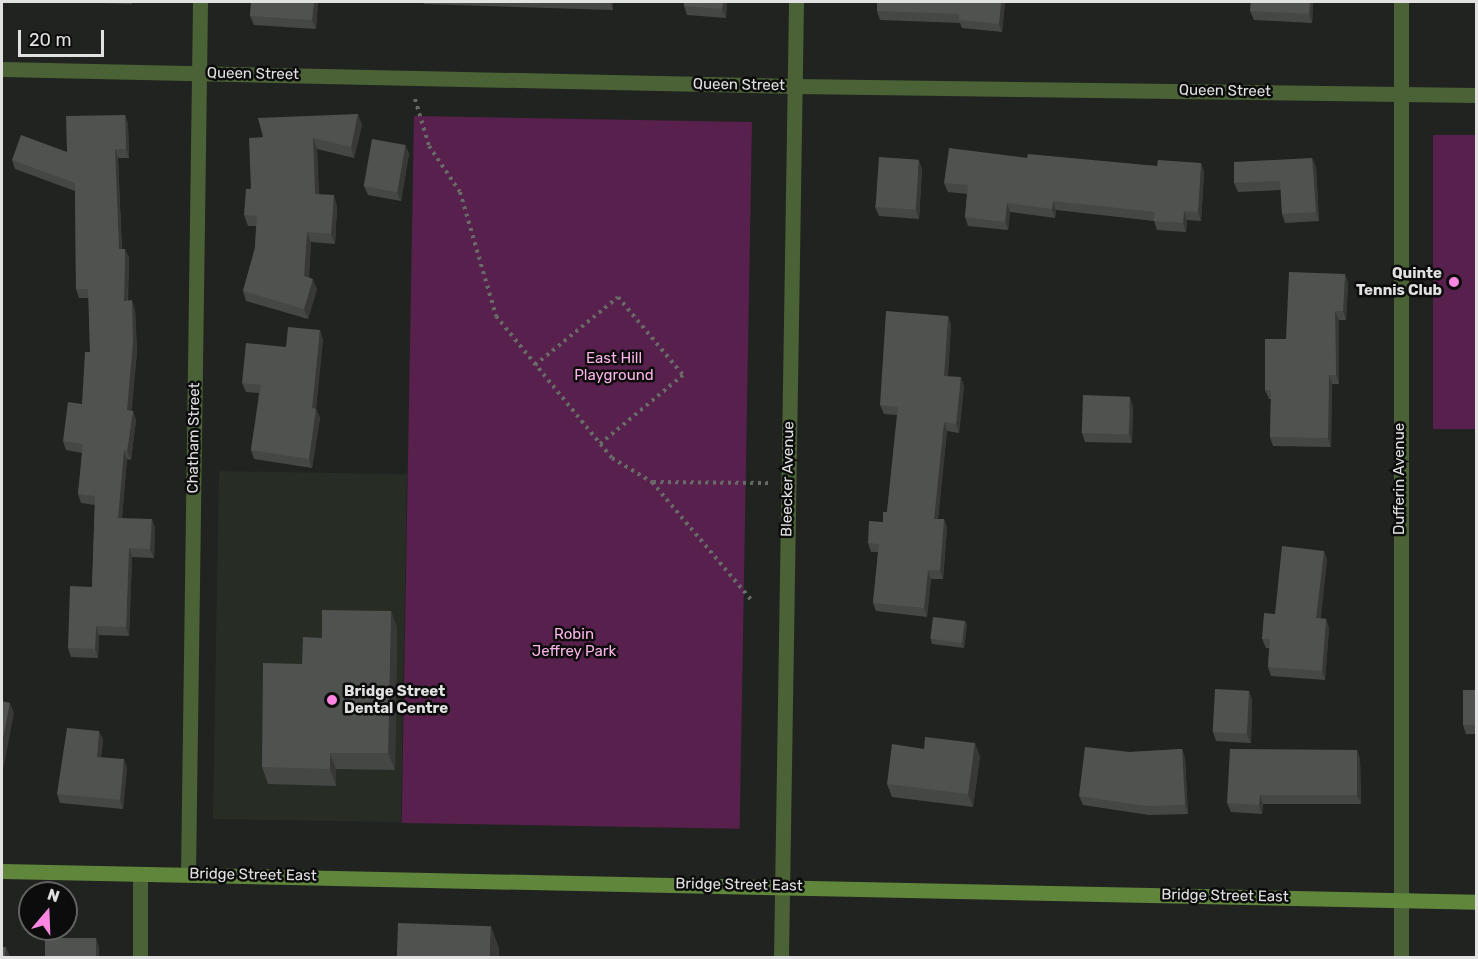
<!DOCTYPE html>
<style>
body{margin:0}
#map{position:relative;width:1478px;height:959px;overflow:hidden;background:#212320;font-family:Rubik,sans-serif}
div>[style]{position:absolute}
.built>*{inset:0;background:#272c24;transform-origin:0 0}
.green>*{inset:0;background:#58204c;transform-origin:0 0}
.path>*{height:4px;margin-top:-2px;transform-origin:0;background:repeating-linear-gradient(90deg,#686a67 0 3px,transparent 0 7.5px)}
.street>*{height:15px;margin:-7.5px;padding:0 7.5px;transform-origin:7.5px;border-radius:7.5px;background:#4a6235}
.secondary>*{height:15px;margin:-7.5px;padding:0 7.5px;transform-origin:7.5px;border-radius:7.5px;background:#5f863b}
.wall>*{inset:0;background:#454744}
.shaded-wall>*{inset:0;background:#383937}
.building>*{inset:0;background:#50524f;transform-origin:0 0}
.dots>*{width:16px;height:16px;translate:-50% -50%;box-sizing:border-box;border:3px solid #0b0c0b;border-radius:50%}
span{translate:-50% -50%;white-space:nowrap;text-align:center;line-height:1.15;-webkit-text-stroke:5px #0b0c0b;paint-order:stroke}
.street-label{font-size:15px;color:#e0e1e0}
.poi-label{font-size:15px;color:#e0e1e0;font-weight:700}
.right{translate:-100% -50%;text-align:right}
.left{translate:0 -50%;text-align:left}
.park-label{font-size:15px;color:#fcb3e9}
.frame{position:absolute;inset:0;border:3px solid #e0e1e0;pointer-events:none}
.north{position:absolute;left:18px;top:881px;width:60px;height:60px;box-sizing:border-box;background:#0b0c0b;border:2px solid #606160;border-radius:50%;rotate:19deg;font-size:16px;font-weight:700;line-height:24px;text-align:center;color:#e0e1e0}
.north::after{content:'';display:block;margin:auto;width:21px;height:27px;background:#fd86e2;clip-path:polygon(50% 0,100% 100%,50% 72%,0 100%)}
.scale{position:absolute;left:18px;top:30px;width:86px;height:27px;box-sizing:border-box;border:3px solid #e0e1e0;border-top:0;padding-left:8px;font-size:18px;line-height:21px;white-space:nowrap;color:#e0e1e0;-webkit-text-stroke:4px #0b0c0b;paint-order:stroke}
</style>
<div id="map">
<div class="built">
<div style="left:219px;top:471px;width:188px;height:348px;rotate:1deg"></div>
</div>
<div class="green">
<div style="left:414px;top:116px;width:338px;height:707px;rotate:1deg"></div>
<div style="left:1433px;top:135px;width:43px;height:294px"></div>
</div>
<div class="path">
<div style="left:415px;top:99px;width:49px;rotate:73.4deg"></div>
<div style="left:429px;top:146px;width:55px;rotate:56deg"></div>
<div style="left:460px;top:192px;width:129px;rotate:73.8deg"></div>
<div style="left:496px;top:316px;width:183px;rotate:50.8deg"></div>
<div style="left:612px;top:458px;width:47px;rotate:31deg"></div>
<div style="left:652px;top:482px;width:157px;rotate:49.9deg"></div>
<div style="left:535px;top:365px;width:107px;rotate:-39.3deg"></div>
<div style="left:618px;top:297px;width:102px;rotate:50.2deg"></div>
<div style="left:683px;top:375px;width:108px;rotate:140.3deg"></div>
<div style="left:653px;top:482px;width:115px;rotate:0.5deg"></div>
</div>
<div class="street">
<div style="left:1401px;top:2px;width:956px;rotate:90deg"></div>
<div style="left:2px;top:69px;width:793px;rotate:1.23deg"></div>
<div style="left:795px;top:86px;width:681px;rotate:0.76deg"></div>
<div style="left:188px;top:874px;width:872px;rotate:-89.21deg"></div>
<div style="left:140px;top:958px;width:84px;rotate:-90deg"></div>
<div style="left:781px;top:958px;width:956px;rotate:-89.1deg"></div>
</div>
<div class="secondary">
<div style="left:2px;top:871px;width:1474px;rotate:1.2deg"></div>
</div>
<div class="wall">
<div style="clip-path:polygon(100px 2px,132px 2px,132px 4px,101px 3px)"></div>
<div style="clip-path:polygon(251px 2px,318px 2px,316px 29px,254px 25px,250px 16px)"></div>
<div style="clip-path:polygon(423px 2px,613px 2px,613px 10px,424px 4px)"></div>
<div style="clip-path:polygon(684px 2px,727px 2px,726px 18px,687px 15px,684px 6px)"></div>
<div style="clip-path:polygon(877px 2px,1005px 2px,1002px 32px,962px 28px,960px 23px,880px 20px,877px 11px)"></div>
<div style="clip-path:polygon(1251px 2px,1313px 2px,1312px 23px,1254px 20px,1250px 11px)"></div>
<div style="clip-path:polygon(125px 115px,128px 124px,129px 158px,118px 158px,122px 249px,125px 249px,129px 258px,128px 301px,135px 309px,137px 352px,131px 411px,133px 411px,136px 420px,131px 460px,127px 459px,122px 518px,155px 528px,154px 558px,132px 557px,129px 636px,99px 635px,98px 658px,71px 657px,68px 648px,92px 587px,95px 505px,81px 503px,78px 494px,82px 453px,66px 450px,63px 441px,82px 404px,90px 352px,89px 298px,79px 298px,76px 289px,75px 191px,15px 169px,12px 160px,67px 152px)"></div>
<div style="clip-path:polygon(362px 125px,354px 158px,317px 149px,319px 194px,337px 206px,335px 244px,311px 242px,309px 277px,317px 289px,308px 319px,246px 301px,243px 291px,255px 248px,256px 226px,248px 226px,244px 215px,263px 137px)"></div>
<div style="clip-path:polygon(405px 145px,409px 154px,401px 201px,368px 195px,364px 186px)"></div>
<div style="clip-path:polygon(1027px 158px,1157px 166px,1201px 163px,1204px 172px,1201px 221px,1187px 220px,1186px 232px,1157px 230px,1154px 221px,1056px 210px,1055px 218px,1010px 212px,1008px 230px,968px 226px,965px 217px,967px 194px,948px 192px,944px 183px)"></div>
<div style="clip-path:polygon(1312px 158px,1316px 167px,1319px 221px,1285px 223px,1282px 214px,1281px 190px,1238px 192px,1234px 183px)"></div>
<div style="clip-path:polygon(922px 169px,919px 219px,879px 216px,875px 207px)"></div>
<div style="clip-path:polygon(1345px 274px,1348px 283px,1346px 320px,1339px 320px,1339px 384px,1332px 384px,1331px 447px,1273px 446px,1270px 437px,1271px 399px,1269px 399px,1265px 390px,1286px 339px)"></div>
<div style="clip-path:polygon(948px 316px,951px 325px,948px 376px,964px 386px,959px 433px,947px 431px,938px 519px,944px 519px,947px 528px,943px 579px,931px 579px,927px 617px,876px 611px,873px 603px,878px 552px,871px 552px,868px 543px,883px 522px,887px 512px,897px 415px,884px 414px,880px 405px)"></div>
<div style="clip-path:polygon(323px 339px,316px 409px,320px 418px,312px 468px,254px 459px,251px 450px,259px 393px,246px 392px,242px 383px,286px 347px)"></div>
<div style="clip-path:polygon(1133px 406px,1132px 443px,1085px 442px,1082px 433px)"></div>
<div style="clip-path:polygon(1324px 551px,1327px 560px,1320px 618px,1326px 619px,1329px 628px,1325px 680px,1271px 676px,1268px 667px,1269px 648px,1266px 648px,1262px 639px,1275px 614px)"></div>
<div style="clip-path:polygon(391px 611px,397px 628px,395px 770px,336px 769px,336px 786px,268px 784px,262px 767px,302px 664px,322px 638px)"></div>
<div style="clip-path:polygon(965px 621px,967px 625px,964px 648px,932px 644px,931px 639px)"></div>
<div style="clip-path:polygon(1476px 690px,1476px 734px,1466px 734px,1463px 725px)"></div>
<div style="clip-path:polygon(1249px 691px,1252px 700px,1251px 743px,1216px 741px,1213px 732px)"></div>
<div style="clip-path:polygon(99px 731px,103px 740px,101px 757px,127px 768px,123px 809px,60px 803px,57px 794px)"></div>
<div style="clip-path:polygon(1182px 749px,1185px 758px,1188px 814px,1149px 815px,1083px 805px,1079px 796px,1130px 752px)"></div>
<div style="clip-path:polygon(1357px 750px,1360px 759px,1361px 804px,1263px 804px,1262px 814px,1231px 812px,1227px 803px)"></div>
<div style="clip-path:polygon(980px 756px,973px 807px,892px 797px,887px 784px)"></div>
</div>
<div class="shaded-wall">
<div style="clip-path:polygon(314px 2px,318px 2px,316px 29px,312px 20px)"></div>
<div style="clip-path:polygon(610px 2px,613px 2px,613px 10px)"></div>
<div style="clip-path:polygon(723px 2px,727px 2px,726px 18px,722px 9px)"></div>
<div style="clip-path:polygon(1001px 2px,1005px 2px,1002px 32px,999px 24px)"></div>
<div style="clip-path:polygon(1310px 2px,1313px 2px,1312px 23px,1309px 14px)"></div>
<div style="clip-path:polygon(358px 114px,362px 125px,354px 158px,351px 147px)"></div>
<div style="clip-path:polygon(125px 115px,128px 124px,129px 158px,126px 149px)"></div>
<div style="clip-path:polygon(313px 138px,317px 149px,319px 204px,315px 194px)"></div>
<div style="clip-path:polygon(405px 145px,409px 154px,401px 201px,397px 192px)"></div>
<div style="clip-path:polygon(115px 149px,118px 158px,122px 258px,119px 249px)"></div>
<div style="clip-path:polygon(1312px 158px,1316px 167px,1319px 221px,1316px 212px)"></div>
<div style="clip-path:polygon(919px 160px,922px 169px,919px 219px,916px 210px)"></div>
<div style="clip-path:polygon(1201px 163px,1204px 172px,1201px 221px,1198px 212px)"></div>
<div style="clip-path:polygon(334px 195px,337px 206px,335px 244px,331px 234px)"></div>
<div style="clip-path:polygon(1053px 201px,1056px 210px,1055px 218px,1052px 209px)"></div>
<div style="clip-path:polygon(1007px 203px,1010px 212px,1008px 230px,1005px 222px)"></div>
<div style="clip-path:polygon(1184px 211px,1187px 220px,1186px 232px,1183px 223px)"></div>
<div style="clip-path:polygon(307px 232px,311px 242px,308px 286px,304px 276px)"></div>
<div style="clip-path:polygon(125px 249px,129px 258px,127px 310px,124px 301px)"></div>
<div style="clip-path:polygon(1345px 274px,1348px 283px,1346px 320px,1343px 311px)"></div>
<div style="clip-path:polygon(313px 279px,317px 289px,308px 319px,304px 309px)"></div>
<div style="clip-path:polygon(132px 300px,135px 309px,137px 352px,131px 419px,127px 410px)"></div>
<div style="clip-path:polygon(1335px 311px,1339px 320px,1339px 384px,1336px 375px)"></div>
<div style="clip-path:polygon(948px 316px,951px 325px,947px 384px,944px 376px)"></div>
<div style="clip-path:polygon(320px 330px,323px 339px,315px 415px,316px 409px,320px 418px,312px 468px,309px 459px,312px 408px)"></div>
<div style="clip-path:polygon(1329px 375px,1332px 384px,1331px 447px,1328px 438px)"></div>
<div style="clip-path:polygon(961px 377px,964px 386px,959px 433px,956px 424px)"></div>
<div style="clip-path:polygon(1130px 397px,1133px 406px,1132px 443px,1129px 434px)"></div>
<div style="clip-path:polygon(133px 411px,136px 420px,131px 460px,127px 451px)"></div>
<div style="clip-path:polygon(944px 422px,947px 431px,937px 527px,934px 519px)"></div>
<div style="clip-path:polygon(124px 450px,127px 459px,121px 527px,118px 518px)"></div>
<div style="clip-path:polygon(152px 519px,155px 528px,154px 558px,150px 549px)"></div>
<div style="clip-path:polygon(944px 519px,947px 528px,943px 579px,940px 570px)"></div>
<div style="clip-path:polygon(129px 548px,132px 557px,129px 636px,126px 627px)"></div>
<div style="clip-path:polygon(1324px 551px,1327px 560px,1320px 627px,1316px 618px)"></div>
<div style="clip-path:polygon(928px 570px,931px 579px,927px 617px,924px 608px)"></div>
<div style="clip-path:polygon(391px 611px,397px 628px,395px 770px,388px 753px)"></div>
<div style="clip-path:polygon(1326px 619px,1329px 628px,1325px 680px,1322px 671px)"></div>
<div style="clip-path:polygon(965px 621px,967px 625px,964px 648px,962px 643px)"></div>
<div style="clip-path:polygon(96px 626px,99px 635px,98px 658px,95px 649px)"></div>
<div style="clip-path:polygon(1249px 691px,1252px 700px,1251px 743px,1247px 734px)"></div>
<div style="clip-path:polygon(10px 703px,14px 713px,2px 776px,2px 745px)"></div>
<div style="clip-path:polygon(99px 731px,103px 740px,100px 766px,97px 757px)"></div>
<div style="clip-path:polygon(975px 743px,980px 756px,973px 807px,968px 794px)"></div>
<div style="clip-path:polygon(1182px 749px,1185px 758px,1188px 814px,1185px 805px)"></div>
<div style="clip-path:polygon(1357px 750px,1360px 759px,1361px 804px,1357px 795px)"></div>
<div style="clip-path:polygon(330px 753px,336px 769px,336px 786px,330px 769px)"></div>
<div style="clip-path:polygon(124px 759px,127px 768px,123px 809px,120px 800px)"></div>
<div style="clip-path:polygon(1260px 795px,1263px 804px,1262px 814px,1259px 805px)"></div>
<div style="clip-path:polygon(491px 926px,499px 948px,499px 957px,490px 957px)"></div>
<div style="clip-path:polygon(96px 938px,99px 947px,99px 957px,96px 957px)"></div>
<div style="clip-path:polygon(6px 947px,10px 957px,5px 957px)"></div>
</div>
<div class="building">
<div style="clip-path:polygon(251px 2px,314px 2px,312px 20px,250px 16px)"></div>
<div style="clip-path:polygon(684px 2px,723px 2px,722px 9px,684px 6px)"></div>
<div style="clip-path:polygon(877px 2px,1001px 2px,999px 24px,959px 20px,959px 14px,877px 11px)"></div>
<div style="clip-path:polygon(1251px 2px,1310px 2px,1309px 14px,1250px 11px)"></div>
<div style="clip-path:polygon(358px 114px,351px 147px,313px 138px,315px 194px,334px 195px,331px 234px,307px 232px,304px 276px,313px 279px,304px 309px,243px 291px,255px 248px,257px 216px,244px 215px,246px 189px,251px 189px,249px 138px,263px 137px,258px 118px)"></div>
<div style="clip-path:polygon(125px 115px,126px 149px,115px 149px,119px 249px,125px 249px,124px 301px,132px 300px,133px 343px,127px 410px,133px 411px,127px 451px,124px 450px,118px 518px,152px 519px,150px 549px,129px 548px,126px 627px,96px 626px,95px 649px,68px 648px,70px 586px,92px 587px,95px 496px,78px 494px,83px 444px,63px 441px,68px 402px,82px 404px,85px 352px,90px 352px,88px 289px,76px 289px,75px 183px,12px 160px,21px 135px,67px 152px,66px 116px)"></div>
<div style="left:372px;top:139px;width:34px;height:48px;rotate:10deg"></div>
<div style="clip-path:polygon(949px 148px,1027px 158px,1028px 154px,1157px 166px,1158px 160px,1201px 163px,1198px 212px,1184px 211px,1183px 223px,1154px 221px,1155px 212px,1053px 201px,1052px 209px,1007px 203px,1005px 222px,965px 217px,968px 185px,944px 183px)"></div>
<div style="left:879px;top:157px;width:40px;height:50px;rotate:4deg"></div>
<div style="clip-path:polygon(1312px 158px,1316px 212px,1282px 214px,1280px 181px,1234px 183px,1234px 162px)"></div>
<div style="clip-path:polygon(1289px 272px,1345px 274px,1343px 311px,1335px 311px,1336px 375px,1329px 375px,1328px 438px,1270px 437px,1271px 390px,1265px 390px,1265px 339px,1286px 339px)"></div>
<div style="clip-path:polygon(886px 311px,948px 316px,944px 376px,961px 377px,956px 424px,944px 422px,934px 519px,944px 519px,940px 570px,928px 570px,924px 608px,873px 603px,879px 544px,868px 543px,869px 521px,883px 522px,883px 512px,887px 512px,898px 407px,880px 405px)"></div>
<div style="clip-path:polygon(288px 327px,320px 330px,312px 408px,316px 409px,309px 459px,251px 450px,261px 385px,242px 383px,246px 343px,286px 347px)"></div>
<div style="left:1083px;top:395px;width:47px;height:38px;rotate:2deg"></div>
<div style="clip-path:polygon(1282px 546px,1324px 551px,1316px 618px,1326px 619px,1322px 671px,1268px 667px,1270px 639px,1262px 639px,1264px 613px,1275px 614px)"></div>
<div style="clip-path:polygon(322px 610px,391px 611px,388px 753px,330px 753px,330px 769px,262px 767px,263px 663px,302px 664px,303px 637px,322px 638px)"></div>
<div style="left:933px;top:617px;width:32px;height:22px;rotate:7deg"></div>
<div style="left:1215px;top:689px;width:34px;height:43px;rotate:3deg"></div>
<div style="left:1463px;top:690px;width:13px;height:35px"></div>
<div style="clip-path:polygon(2px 701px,10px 703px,2px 745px)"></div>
<div style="clip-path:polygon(67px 728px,99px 731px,97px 757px,124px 759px,120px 800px,57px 794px)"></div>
<div style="clip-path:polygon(925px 737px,975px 743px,968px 794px,887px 784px,892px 744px,924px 749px)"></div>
<div style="clip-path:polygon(1085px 747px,1130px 752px,1182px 749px,1185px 805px,1146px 806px,1079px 796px)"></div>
<div style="clip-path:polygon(1230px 749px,1357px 750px,1357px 795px,1260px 795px,1259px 805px,1227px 803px)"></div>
<div style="left:398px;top:923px;width:93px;height:34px;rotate:2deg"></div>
<div style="left:45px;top:938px;width:51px;height:19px"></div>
<div style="clip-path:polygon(2px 947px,6px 947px,5px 957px,2px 957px)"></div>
</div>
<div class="dots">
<div style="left:1454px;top:282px;background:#fd86e2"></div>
<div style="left:332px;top:700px;background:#fd86e2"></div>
</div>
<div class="street-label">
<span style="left:253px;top:74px;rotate:1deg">Queen Street</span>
<span style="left:739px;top:85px;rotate:1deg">Queen Street</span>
<span style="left:1225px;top:91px;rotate:1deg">Queen Street</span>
<span style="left:194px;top:438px;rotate:-89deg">Chatham Street</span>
<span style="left:788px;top:479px;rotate:-89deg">Bleecker Avenue</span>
<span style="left:1400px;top:479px;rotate:-90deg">Dufferin Avenue</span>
<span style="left:253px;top:875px;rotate:1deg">Bridge Street East</span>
<span style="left:739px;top:885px;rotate:1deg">Bridge Street East</span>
<span style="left:1225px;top:896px;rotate:1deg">Bridge Street East</span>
</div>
<div class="poi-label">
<span class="right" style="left:1442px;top:282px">Quinte<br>Tennis Club</span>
<span class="left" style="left:344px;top:700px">Bridge Street<br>Dental Centre</span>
</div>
<div class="park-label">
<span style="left:614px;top:367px">East Hill<br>Playground</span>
<span style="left:574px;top:643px">Robin<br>Jeffrey Park</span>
</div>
<div class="frame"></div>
<div class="north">N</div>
<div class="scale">20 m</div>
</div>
